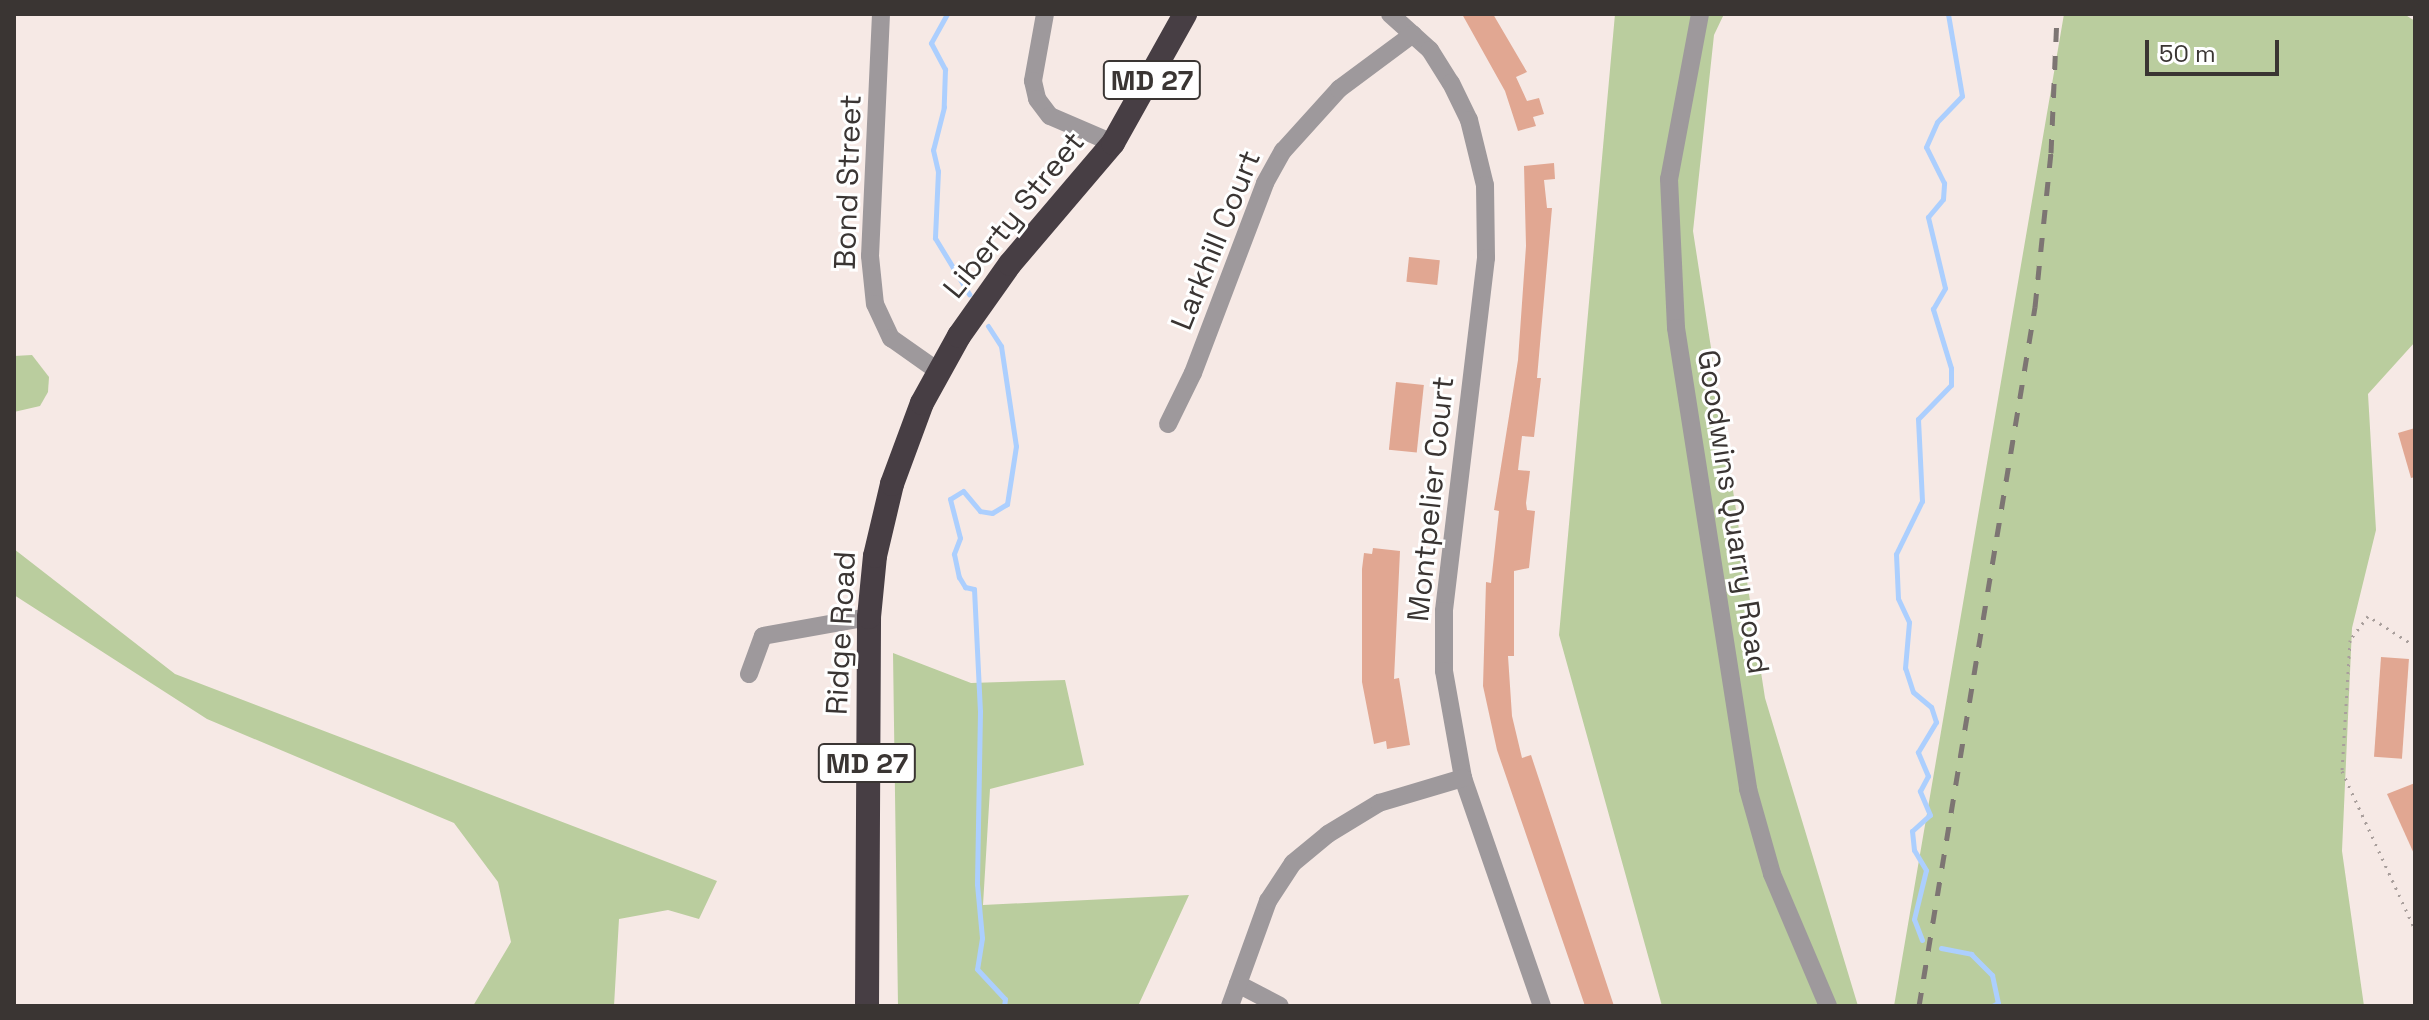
<!DOCTYPE html>
<style>
body{margin:0}
#map{position:relative;width:2429px;height:1020px;overflow:hidden;background:#f6e9e5;font-family:"Space Grotesk",sans-serif}
div>[style]{position:absolute}
.green>*{inset:0;background:#bacd9e}
.stream>*{height:5px;margin:-2.5px;padding:0 2.5px;transform-origin:2.5px;border-radius:2.5px;background:#accffe}
.building>*{inset:0;background:#e1a792;transform-origin:0 0}
.path>*{height:3px;margin-top:-1.5px;transform-origin:0;background:repeating-linear-gradient(90deg,#a99f9c 0 2px,transparent 0 8px)}
.minor>*{height:18px;margin:-9px;padding:0 9px;transform-origin:9px;border-radius:9px;background:#9e999c}
.highway>*{height:24px;margin:-12px;padding:0 12px;transform-origin:12px;border-radius:12px;background:#473e44}
.rail>*{height:5px;margin-top:-2.5px;transform-origin:0;background:repeating-linear-gradient(90deg,#7d7573 0 14px,transparent 0 28px)}
span{translate:-50% -50%;white-space:nowrap;text-align:center;line-height:1.15;-webkit-text-stroke:6px #fff;paint-order:stroke}
.shield-label span{padding:2px 6px;background:#fff;border:2px solid;border-radius:6px;-webkit-text-stroke-width:0}
.shield-label{font-size:28px;color:#3a3533;font-weight:700}
.street-label{font-size:30px;color:#3a3533}
.frame{position:absolute;inset:0;border:16px solid #3a3533;pointer-events:none}
.scale{position:absolute;left:2145px;top:40px;width:134px;height:36px;box-sizing:border-box;border:4px solid #3a3533;border-top:0;padding-left:10px;font-size:24px;line-height:28px;white-space:nowrap;color:#3a3533;-webkit-text-stroke:6px #fff;paint-order:stroke}
</style>
<div id="map">
<div class="green">
<div style="clip-path:polygon(1615px 14px,1724px 14px,1714px 35px,1693px 231px,1765px 698px,1858px 1006px,1662px 1006px,1559px 635px)"></div>
<div style="clip-path:polygon(2064px 14px,2404px 14px,2415px 21px,2415px 342px,2368px 394px,2376px 530px,2352px 628px,2342px 851px,2364px 1006px,1894px 1006px)"></div>
<div style="clip-path:polygon(32px 355px,49px 377px,48px 392px,40px 406px,14px 412px,14px 356px)"></div>
<div style="clip-path:polygon(14px 549px,175px 674px,717px 881px,699px 919px,668px 910px,619px 919px,614px 1006px,473px 1006px,511px 942px,498px 882px,454px 823px,207px 719px,14px 595px)"></div>
<div style="clip-path:polygon(893px 653px,971px 683px,1065px 680px,1084px 765px,990px 789px,983px 905px,1189px 895px,1138px 1006px,898px 1006px)"></div>
</div>
<div class="stream">
<div style="left:947px;top:14px;width:33px;rotate:119deg"></div>
<div style="left:931px;top:43px;width:30px;rotate:62deg"></div>
<div style="left:945px;top:69px;width:38px;rotate:92deg"></div>
<div style="left:944px;top:107px;width:44px;rotate:104.3deg"></div>
<div style="left:933px;top:150px;width:22px;rotate:77deg"></div>
<div style="left:938px;top:171px;width:67px;rotate:92.6deg"></div>
<div style="left:935px;top:238px;width:66px;rotate:58.7deg"></div>
<div style="left:988px;top:326px;width:24px;rotate:57deg"></div>
<div style="left:1001px;top:346px;width:101px;rotate:81.5deg"></div>
<div style="left:1016px;top:446px;width:59px;rotate:98.8deg"></div>
<div style="left:1007px;top:504px;width:17px;rotate:149deg"></div>
<div style="left:992px;top:513px;width:12px;rotate:-171deg"></div>
<div style="left:980px;top:511px;width:26px;rotate:-130deg"></div>
<div style="left:963px;top:491px;width:15px;rotate:148deg"></div>
<div style="left:950px;top:499px;width:40px;rotate:75.6deg"></div>
<div style="left:960px;top:538px;width:17px;rotate:111deg"></div>
<div style="left:954px;top:554px;width:24px;rotate:78deg"></div>
<div style="left:959px;top:577px;width:12px;rotate:59deg"></div>
<div style="left:965px;top:587px;width:9px;rotate:13deg"></div>
<div style="left:974px;top:589px;width:122px;rotate:87.2deg"></div>
<div style="left:980px;top:711px;width:173px;rotate:91deg"></div>
<div style="left:977px;top:884px;width:54px;rotate:84.7deg"></div>
<div style="left:982px;top:938px;width:31px;rotate:99deg"></div>
<div style="left:977px;top:969px;width:41px;rotate:47deg"></div>
<div style="left:1005px;top:999px;width:7px;rotate:98deg"></div>
<div style="left:1922px;top:940px;width:22px;rotate:-111deg"></div>
<div style="left:1914px;top:919px;width:50px;rotate:-76.2deg"></div>
<div style="left:1926px;top:870px;width:23px;rotate:-121deg"></div>
<div style="left:1914px;top:850px;width:19px;rotate:-96deg"></div>
<div style="left:1912px;top:831px;width:24px;rotate:-42deg"></div>
<div style="left:1930px;top:815px;width:26px;rotate:-113deg"></div>
<div style="left:1920px;top:791px;width:17px;rotate:-62deg"></div>
<div style="left:1928px;top:776px;width:26px;rotate:-113deg"></div>
<div style="left:1918px;top:752px;width:35px;rotate:-59deg"></div>
<div style="left:1936px;top:722px;width:16px;rotate:-108deg"></div>
<div style="left:1931px;top:707px;width:23px;rotate:-140deg"></div>
<div style="left:1913px;top:692px;width:25px;rotate:-108deg"></div>
<div style="left:1905px;top:668px;width:46px;rotate:-85deg"></div>
<div style="left:1909px;top:622px;width:26px;rotate:-115deg"></div>
<div style="left:1898px;top:598px;width:44px;rotate:-92.6deg"></div>
<div style="left:1896px;top:554px;width:59px;rotate:-63.9deg"></div>
<div style="left:1922px;top:501px;width:82px;rotate:-92.8deg"></div>
<div style="left:1918px;top:419px;width:47px;rotate:-45.9deg"></div>
<div style="left:1951px;top:385px;width:17px;rotate:-90deg"></div>
<div style="left:1951px;top:368px;width:62px;rotate:-107deg"></div>
<div style="left:1933px;top:309px;width:24px;rotate:-60deg"></div>
<div style="left:1945px;top:288px;width:73px;rotate:-103.5deg"></div>
<div style="left:1928px;top:217px;width:23px;rotate:-50deg"></div>
<div style="left:1943px;top:199px;width:16px;rotate:-86deg"></div>
<div style="left:1944px;top:183px;width:40px;rotate:-116.6deg"></div>
<div style="left:1926px;top:147px;width:27px;rotate:-66deg"></div>
<div style="left:1937px;top:122px;width:36px;rotate:-46deg"></div>
<div style="left:1962px;top:96px;width:83px;rotate:-99.7deg"></div>
<div style="left:1941px;top:948px;width:31px;rotate:11deg"></div>
<div style="left:1971px;top:954px;width:30px;rotate:45deg"></div>
<div style="left:1992px;top:975px;width:29px;rotate:78deg"></div>
<div style="left:1998px;top:1003px;width:7px;rotate:153deg"></div>
</div>
<div class="building">
<div style="clip-path:polygon(1462px 14px,1493px 14px,1527px 72px,1516px 77px,1527px 101px,1539px 98px,1544px 114px,1533px 117px,1536px 126px,1518px 131px,1505px 91px)"></div>
<div style="clip-path:polygon(1554px 163px,1555px 179px,1544px 180px,1547px 208px,1552px 208px,1537px 378px,1541px 378px,1534px 437px,1522px 436px,1518px 470px,1530px 471px,1526px 503px,1527px 510px,1535px 511px,1529px 568px,1514px 571px,1514px 656px,1508px 656px,1512px 716px,1522px 758px,1531px 755px,1614px 1006px,1585px 1006px,1497px 750px,1483px 686px,1486px 582px,1491px 583px,1499px 511px,1494px 510px,1518px 360px,1526px 246px,1524px 166px)"></div>
<div style="left:1409px;top:257px;width:31px;height:25px;rotate:6deg"></div>
<div style="left:1396px;top:382px;width:28px;height:68px;rotate:6deg"></div>
<div style="clip-path:polygon(2415px 428px,2415px 477px,2411px 478px,2398px 433px)"></div>
<div style="clip-path:polygon(1373px 548px,1400px 551px,1394px 679px,1399px 678px,1410px 745px,1387px 749px,1386px 741px,1374px 744px,1362px 682px,1362px 569px,1364px 553px,1372px 554px)"></div>
<div style="left:2381px;top:657px;width:28px;height:100px;rotate:4deg"></div>
<div style="clip-path:polygon(2415px 783px,2415px 856px,2387px 794px)"></div>
</div>
<div class="path">
<div style="left:2415px;top:646px;width:56px;rotate:-147.4deg"></div>
<div style="left:2368px;top:616px;width:30px;rotate:127deg"></div>
<div style="left:2350px;top:640px;width:131px;rotate:93.5deg"></div>
<div style="left:2342px;top:771px;width:175px;rotate:65.3deg"></div>
</div>
<div class="minor">
<div style="left:881px;top:14px;width:242px;rotate:92.6deg"></div>
<div style="left:870px;top:256px;width:48px;rotate:84.1deg"></div>
<div style="left:875px;top:304px;width:38px;rotate:65deg"></div>
<div style="left:891px;top:338px;width:57px;rotate:35.1deg"></div>
<div style="left:1045px;top:14px;width:68px;rotate:100.2deg"></div>
<div style="left:1033px;top:81px;width:18px;rotate:77deg"></div>
<div style="left:1037px;top:99px;width:21px;rotate:53deg"></div>
<div style="left:1050px;top:116px;width:69px;rotate:23.2deg"></div>
<div style="left:1390px;top:14px;width:54px;rotate:42deg"></div>
<div style="left:1430px;top:50px;width:39px;rotate:58deg"></div>
<div style="left:1451px;top:83px;width:41px;rotate:64.1deg"></div>
<div style="left:1469px;top:120px;width:67px;rotate:76.2deg"></div>
<div style="left:1485px;top:185px;width:73px;rotate:89.2deg"></div>
<div style="left:1486px;top:258px;width:355px;rotate:96.8deg"></div>
<div style="left:1444px;top:611px;width:60px;rotate:90deg"></div>
<div style="left:1444px;top:671px;width:109px;rotate:79.9deg"></div>
<div style="left:1463px;top:778px;width:241px;rotate:70.9deg"></div>
<div style="left:1700px;top:14px;width:168px;rotate:100.6deg"></div>
<div style="left:1669px;top:179px;width:149px;rotate:87.3deg"></div>
<div style="left:1676px;top:328px;width:467px;rotate:81.1deg"></div>
<div style="left:1748px;top:789px;width:88px;rotate:74.2deg"></div>
<div style="left:1772px;top:874px;width:143px;rotate:67deg"></div>
<div style="left:1168px;top:424px;width:57px;rotate:-63.9deg"></div>
<div style="left:1193px;top:373px;width:203px;rotate:-69.2deg"></div>
<div style="left:1265px;top:183px;width:37px;rotate:-61deg"></div>
<div style="left:1283px;top:151px;width:84px;rotate:-47.9deg"></div>
<div style="left:1339px;top:89px;width:92px;rotate:-36.6deg"></div>
<div style="left:749px;top:674px;width:40px;rotate:-69.8deg"></div>
<div style="left:763px;top:636px;width:108px;rotate:-10.2deg"></div>
<div style="left:1238px;top:984px;width:47px;rotate:27.6deg"></div>
<div style="left:1230px;top:1006px;width:112px;rotate:-70.1deg"></div>
<div style="left:1268px;top:901px;width:45px;rotate:-56.7deg"></div>
<div style="left:1293px;top:863px;width:45px;rotate:-39.6deg"></div>
<div style="left:1328px;top:834px;width:60px;rotate:-31.3deg"></div>
<div style="left:1379px;top:803px;width:88px;rotate:-16.6deg"></div>
</div>
<div class="highway">
<div style="left:867px;top:1006px;width:389px;rotate:-89.7deg"></div>
<div style="left:869px;top:617px;width:61px;rotate:-84.4deg"></div>
<div style="left:875px;top:556px;width:74px;rotate:-76.7deg"></div>
<div style="left:892px;top:484px;width:86px;rotate:-69.7deg"></div>
<div style="left:922px;top:403px;width:77px;rotate:-61.1deg"></div>
<div style="left:959px;top:336px;width:88px;rotate:-54.7deg"></div>
<div style="left:1010px;top:264px;width:159px;rotate:-49.6deg"></div>
<div style="left:1113px;top:143px;width:148px;rotate:-60.8deg"></div>
</div>
<div class="rail">
<div style="left:1919px;top:1006px;width:709px;rotate:-80.58deg"></div>
<div style="left:2035px;top:307px;width:155px;rotate:-84.1deg"></div>
<div style="left:2051px;top:153px;width:139px;rotate:-87.5deg"></div>
</div>
<div class="shield-label">
<span style="left:1152px;top:80px">MD 27</span>
<span style="left:867px;top:763px">MD 27</span>
</div>
<div class="street-label">
<span style="left:848px;top:182px;rotate:-88deg">Bond Street</span>
<span style="left:1014px;top:215px;rotate:-51deg">Liberty Street</span>
<span style="left:1216px;top:240px;rotate:-68deg">Larkhill Court</span>
<span style="left:1431px;top:499px;rotate:-84deg">Montpelier Court</span>
<span style="left:1733px;top:512px;rotate:81deg">Goodwins Quarry Road</span>
<span style="left:841px;top:633px;rotate:-87deg">Ridge Road</span>
</div>
<div class="frame"></div>
<div class="scale">50 m</div>
</div>
